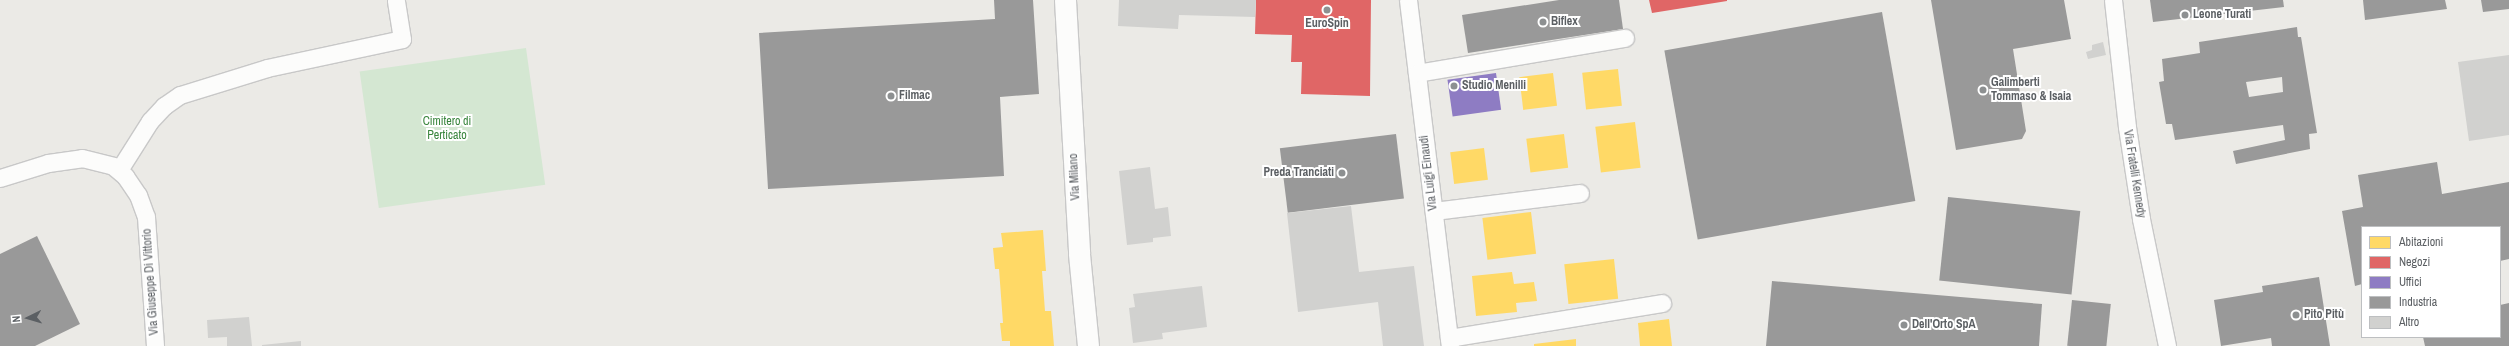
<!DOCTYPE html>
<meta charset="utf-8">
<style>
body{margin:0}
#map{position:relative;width:2509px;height:346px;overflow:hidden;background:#ebeae6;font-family:"Archivo Narrow",sans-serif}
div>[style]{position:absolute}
.green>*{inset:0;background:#d4e7d2;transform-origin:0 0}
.homes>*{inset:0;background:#ffd966;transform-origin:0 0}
.shops>*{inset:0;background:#e06666}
.offices>*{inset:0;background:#8e7cc3;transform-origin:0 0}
.industry>*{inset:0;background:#999;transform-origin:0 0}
.building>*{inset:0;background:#d1d1cf}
.roads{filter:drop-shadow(1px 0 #c8c8c8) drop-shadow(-1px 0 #c8c8c8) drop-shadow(0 1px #c8c8c8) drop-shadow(0 -1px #c8c8c8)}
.minor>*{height:17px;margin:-8.5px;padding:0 8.5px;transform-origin:8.5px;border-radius:8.5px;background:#fcfcfb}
.tertiary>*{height:21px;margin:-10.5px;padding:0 10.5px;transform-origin:10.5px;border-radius:10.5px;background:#fcfcfb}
.dots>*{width:11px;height:11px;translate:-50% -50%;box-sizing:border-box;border:2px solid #fff;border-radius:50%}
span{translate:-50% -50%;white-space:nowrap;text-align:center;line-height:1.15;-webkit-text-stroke:4px #fff;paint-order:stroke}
.poi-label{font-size:12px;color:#5b5f63;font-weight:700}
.left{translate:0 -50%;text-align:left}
.right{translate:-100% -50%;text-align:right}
.park-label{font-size:12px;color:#39853d}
.street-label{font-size:12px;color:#5b5f63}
.legend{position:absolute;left:2361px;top:226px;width:140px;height:112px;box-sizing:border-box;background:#fff;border:1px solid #bdbfc1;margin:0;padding:5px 7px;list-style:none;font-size:12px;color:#5b5f63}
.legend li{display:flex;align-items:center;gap:8px;height:20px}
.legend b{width:20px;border:1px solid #bdbfc1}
.north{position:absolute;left:8px;top:298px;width:40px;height:40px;-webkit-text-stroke:3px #fff;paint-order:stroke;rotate:265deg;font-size:11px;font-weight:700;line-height:16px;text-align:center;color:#5b5f63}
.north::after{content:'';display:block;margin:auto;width:14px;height:18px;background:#5b5f63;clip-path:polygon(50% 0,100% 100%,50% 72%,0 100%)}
</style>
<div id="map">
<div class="green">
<div style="left:526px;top:48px;width:138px;height:168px;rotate:82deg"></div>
</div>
<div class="homes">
<div style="left:1618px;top:69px;width:37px;height:36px;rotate:84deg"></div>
<div style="left:1553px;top:73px;width:33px;height:34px;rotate:83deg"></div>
<div style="left:1635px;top:122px;width:46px;height:40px;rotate:83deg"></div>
<div style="left:1564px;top:134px;width:34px;height:38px;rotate:83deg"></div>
<div style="left:1484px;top:148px;width:32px;height:34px;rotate:83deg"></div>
<div style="left:1531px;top:212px;width:42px;height:49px;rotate:83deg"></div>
<div style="clip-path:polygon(1043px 230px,1046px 271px,1042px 271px,1045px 311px,1051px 311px,1054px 346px,1010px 346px,1010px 341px,1002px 341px,1000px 323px,1003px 323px,999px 269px,995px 269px,993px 248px,1003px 247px,1001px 233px)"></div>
<div style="left:1614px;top:259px;width:40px;height:50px;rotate:84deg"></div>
<div style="clip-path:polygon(1512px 272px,1514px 284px,1534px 282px,1537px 301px,1516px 303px,1517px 312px,1476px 316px,1472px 276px)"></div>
<div style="clip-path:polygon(1669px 319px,1672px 346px,1640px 346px,1638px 323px)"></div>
<div style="clip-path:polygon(1576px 339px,1576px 346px,1534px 346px,1534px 344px)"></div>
</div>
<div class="shops">
<div style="clip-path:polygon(1256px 0,1371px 0,1370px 96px,1301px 94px,1302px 62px,1291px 62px,1292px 35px,1255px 34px)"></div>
<div style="clip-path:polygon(1649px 0,1727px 0,1727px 1px,1652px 13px)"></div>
</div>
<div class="offices">
<div style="left:1496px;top:73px;width:37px;height:49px;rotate:82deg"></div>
</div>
<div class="industry">
<div style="clip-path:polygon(994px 0,1033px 0,1039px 94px,1000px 97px,1004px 176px,768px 189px,759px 33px,995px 19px)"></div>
<div style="clip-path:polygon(1559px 0,1619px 0,1623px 29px,1468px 53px,1462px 15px)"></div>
<div style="clip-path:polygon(1931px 0,2064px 0,2071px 39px,2013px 49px,2026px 131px,2022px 139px,1956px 150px)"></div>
<div style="clip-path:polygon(2150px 0,2283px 0,2284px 7px,2153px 22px)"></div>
<div style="clip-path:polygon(2363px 0,2445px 0,2447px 9px,2365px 20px)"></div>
<div style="clip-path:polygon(2481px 0,2509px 0,2509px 9px,2483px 12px)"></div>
<div style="left:1882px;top:12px;width:192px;height:221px;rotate:80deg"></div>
<div style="clip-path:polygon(evenodd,2297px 27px,2298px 37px,2301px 37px,2317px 133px,2309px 134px,2310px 149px,2236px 164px,2233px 151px,2285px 140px,2283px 125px,2175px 140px,2172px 124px,2166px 124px,2159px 82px,2164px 81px,2162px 59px,2200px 53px,2199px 42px,2297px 27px,2282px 77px,2283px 92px,2249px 97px,2246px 82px,2282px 77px)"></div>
<div style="left:1396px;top:134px;width:65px;height:117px;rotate:83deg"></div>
<div style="clip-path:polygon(2437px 162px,2442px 194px,2509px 182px,2509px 259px,2500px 261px,2500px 227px,2362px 227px,2362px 284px,2355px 286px,2342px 211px,2363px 207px,2358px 175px)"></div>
<div style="left:1948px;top:197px;width:133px;height:84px;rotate:6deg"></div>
<div style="clip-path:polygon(37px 236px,80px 324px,35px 346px,0 346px,0 254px)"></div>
<div style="clip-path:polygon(2319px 277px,2330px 346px,2272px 346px,2271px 338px,2221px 346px,2214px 300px,2263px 292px,2262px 286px)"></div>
<div style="clip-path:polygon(1772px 281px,2042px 304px,2039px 346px,1766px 346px)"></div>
<div style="left:2072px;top:300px;width:39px;height:46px;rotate:6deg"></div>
<div style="clip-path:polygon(2509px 303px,2509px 346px,2425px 346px,2423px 337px,2500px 337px,2500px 305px)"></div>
</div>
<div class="building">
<div style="clip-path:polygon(1119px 0,1256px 0,1255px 17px,1179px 15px,1178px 29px,1118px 26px)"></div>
<div style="clip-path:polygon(2103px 42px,2106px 55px,2088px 59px,2086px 52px,2092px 50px,2092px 45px)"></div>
<div style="clip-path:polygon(2509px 55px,2509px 135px,2469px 141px,2458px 62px)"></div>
<div style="clip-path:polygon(1150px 167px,1155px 209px,1168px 207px,1171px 236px,1153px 238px,1153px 242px,1127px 245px,1119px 171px)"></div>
<div style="clip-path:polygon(1351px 206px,1359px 272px,1414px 266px,1424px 346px,1383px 346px,1378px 302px,1298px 312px,1287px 213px)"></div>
<div style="clip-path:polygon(1202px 286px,1207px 327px,1162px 333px,1163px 339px,1133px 343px,1129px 308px,1135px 307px,1133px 294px)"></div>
<div style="clip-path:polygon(249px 317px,252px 346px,227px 346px,227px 337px,208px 338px,207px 320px)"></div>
<div style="clip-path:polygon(301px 341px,301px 346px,262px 346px,262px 345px)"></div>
</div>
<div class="roads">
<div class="minor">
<div style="left:1408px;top:0;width:349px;rotate:83.1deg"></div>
<div style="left:2113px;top:0;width:128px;rotate:83.7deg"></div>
<div style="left:2127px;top:127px;width:93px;rotate:81.3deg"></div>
<div style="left:2141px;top:219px;width:130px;rotate:78.4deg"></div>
<div style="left:1417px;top:73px;width:211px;rotate:-9.6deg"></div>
<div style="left:119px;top:170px;width:58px;rotate:-57.7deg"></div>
<div style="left:150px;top:121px;width:21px;rotate:-47deg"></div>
<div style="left:164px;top:106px;width:19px;rotate:-35deg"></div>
<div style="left:180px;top:95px;width:91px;rotate:-17.2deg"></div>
<div style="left:267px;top:68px;width:138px;rotate:-12.1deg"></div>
<div style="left:402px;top:39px;width:39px;rotate:-99deg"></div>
<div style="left:0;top:178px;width:50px;rotate:-17.4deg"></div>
<div style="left:48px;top:163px;width:34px;rotate:-8deg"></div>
<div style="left:82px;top:158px;width:32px;rotate:14deg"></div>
<div style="left:113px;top:166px;width:16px;rotate:40deg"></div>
<div style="left:125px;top:176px;width:23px;rotate:56deg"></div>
<div style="left:138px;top:195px;width:23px;rotate:70deg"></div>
<div style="left:146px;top:217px;width:129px;rotate:86deg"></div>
<div style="left:1434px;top:211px;width:147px;rotate:-7deg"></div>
<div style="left:1449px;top:338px;width:216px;rotate:-9.3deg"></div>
</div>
<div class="tertiary">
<div style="left:1065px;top:0;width:254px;rotate:86.8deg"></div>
<div style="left:1079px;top:254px;width:92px;rotate:84.4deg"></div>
</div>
</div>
<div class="dots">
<div style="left:1327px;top:10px;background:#8d9091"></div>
<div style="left:2185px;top:15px;background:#8d9091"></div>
<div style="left:1543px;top:22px;background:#8d9091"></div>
<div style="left:1454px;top:86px;background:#8d9091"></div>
<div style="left:1983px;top:90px;background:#8d9091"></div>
<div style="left:891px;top:96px;background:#8d9091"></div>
<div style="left:1342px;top:173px;background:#8d9091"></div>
<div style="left:2296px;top:315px;background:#8d9091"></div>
<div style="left:1904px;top:325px;background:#8d9091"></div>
</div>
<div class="poi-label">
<span class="left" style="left:2193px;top:15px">Leone Turati</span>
<span class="left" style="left:1551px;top:22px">Biflex</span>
<span style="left:1327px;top:24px">EuroSpin</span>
<span class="left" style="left:1991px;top:90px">Galimberti<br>Tommaso &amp; Isaia</span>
<span class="left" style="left:1462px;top:86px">Studio Menilli</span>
<span class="left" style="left:899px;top:96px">Filmac</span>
<span class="right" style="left:1334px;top:173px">Preda Tranciati</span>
<span class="left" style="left:2304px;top:315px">Pito Pitù</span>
<span class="left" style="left:1912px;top:325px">Dell'Orto SpA</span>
</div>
<div class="park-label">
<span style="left:447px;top:129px">Cimitero di<br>Perticato</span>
</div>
<div class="street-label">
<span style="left:1429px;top:173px;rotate:-97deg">Via Luigi Einaudi</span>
<span style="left:2134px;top:174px;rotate:81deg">Via Fratelli Kennedy</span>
<span style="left:1075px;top:177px;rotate:-93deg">Via Milano</span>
<span style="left:151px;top:282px;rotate:-94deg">Via Giuseppe Di Vittorio</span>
</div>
<ul class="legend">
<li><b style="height:11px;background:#ffd966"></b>Abitazioni</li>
<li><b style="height:11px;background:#e06666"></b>Negozi</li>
<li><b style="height:11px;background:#8e7cc3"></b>Uffici</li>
<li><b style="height:11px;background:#999"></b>Industria</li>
<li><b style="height:11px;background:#d1d1cf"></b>Altro</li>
</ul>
<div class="north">N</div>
</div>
